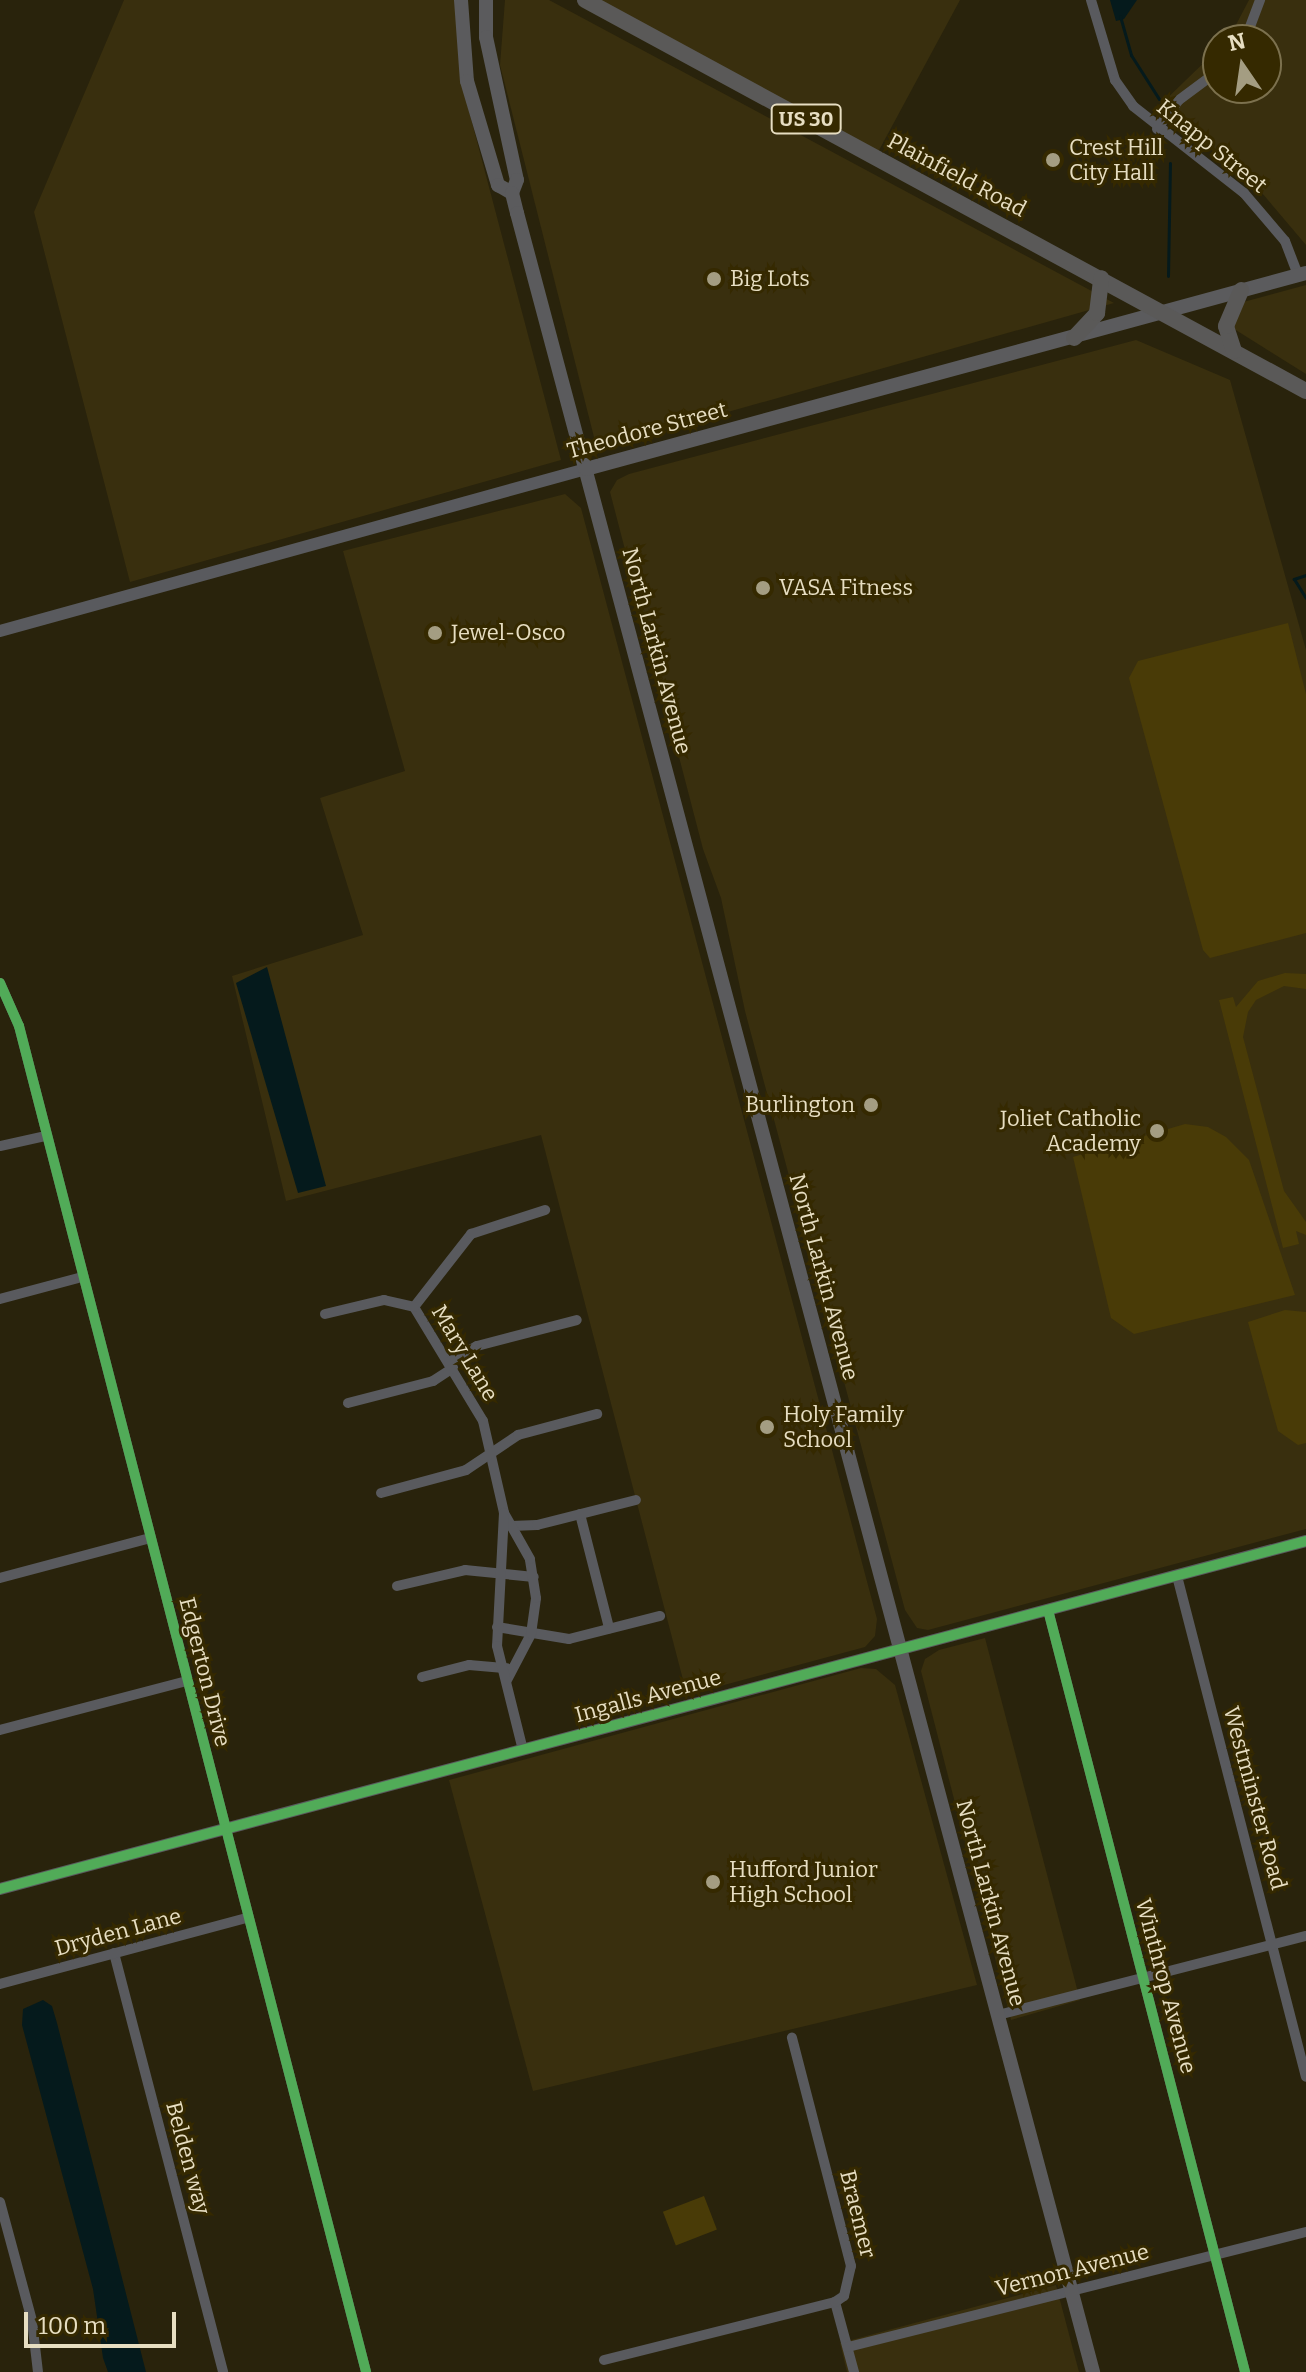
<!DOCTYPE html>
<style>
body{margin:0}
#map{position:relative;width:1306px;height:2372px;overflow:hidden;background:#29230c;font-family:Bitter,serif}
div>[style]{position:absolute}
.built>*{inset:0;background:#392f0e}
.green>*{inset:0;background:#493b07;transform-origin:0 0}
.water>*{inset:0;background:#051a1c}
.stream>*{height:3px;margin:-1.5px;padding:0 1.5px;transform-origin:1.5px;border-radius:1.5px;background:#051a1c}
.minor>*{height:10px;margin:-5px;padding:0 5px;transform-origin:5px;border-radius:5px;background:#595a5e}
.tertiary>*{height:12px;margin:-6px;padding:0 6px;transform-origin:6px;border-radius:6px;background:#595a5e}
.secondary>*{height:14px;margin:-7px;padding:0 7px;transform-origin:7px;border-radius:7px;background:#5b5b5d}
.primary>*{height:16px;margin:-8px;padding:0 8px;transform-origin:8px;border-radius:8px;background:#5a5958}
.cycleway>*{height:10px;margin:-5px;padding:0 5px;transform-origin:5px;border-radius:5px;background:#51ab58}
.dots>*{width:22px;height:22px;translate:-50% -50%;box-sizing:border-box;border:4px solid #352900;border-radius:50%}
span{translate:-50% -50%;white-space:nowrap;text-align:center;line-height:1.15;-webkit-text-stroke:6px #352900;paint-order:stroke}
.shield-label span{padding:2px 6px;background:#352900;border:2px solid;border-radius:6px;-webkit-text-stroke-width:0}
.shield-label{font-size:20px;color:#e7dec2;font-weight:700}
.street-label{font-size:22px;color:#e7dec2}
.poi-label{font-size:22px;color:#e7dec2}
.left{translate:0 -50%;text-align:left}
.right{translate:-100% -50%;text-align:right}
.north{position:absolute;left:1202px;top:24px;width:80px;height:80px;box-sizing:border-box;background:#352900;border:2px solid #7c714e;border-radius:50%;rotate:347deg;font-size:22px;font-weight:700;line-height:32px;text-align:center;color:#e7dec2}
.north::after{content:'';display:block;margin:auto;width:28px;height:36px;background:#a49d82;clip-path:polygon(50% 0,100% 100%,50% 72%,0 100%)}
.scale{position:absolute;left:24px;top:2312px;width:152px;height:36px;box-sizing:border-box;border:4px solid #e7dec2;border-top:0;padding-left:10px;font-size:24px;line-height:28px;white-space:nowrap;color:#e7dec2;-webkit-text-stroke:6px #352900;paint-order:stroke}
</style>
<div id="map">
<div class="built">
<div style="clip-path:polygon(124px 0,461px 0,460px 77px,561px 460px,130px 582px,34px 212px)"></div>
<div style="clip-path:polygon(505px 0,549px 0,1114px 303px,597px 449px,500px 65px)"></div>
<div style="clip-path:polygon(593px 0,960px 0,877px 154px)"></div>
<div style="clip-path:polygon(1249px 0,1306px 0,1306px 245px,1245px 173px,1155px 110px,1218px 49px,1218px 88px,1266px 88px,1266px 40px,1228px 40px)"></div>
<div style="clip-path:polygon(1306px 285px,1306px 374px,1231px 327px,1225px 307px)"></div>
<div style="clip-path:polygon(1136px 340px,1230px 380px,1306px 650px,1306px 1529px,928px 1630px,917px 1628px,905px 1610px,745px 1011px,721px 898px,703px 849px,610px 492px,617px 480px,629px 474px)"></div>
<div style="clip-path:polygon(565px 494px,581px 508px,877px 1619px,875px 1636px,865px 1647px,687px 1695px,541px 1135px,286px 1201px,232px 976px,363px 935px,320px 798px,405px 771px,343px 551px)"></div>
<div style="clip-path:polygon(985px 1638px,1080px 2000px,1011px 2020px,921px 1671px,925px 1659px,939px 1650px)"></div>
<div style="clip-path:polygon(861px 1668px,876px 1669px,895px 1685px,977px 1985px,533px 2091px,449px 1780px)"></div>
<div style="clip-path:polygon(1056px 2285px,1079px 2372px,847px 2372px,840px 2343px)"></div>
</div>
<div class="green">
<div style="clip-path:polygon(1288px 623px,1306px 694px,1306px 933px,1210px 958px,1203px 950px,1129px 678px,1138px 661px)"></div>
<div style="clip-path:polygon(1285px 973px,1306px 974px,1306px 989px,1284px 986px,1256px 1000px,1248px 1012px,1243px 1037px,1284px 1191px,1306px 1222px,1306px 1235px,1296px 1231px,1299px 1244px,1283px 1248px,1219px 1000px,1233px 997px,1236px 1007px,1258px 981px)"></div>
<div style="clip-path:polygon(1185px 1124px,1208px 1127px,1226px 1137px,1249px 1160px,1295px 1295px,1134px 1334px,1111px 1318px,1073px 1157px)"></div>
<div style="clip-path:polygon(1285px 1310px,1306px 1312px,1306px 1443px,1298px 1445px,1278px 1431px,1248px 1322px)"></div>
<div style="left:704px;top:2196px;width:36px;height:44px;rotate:69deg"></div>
</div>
<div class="water">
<div style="clip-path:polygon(1110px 0,1137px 0,1124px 19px,1116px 21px)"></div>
<div style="clip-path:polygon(267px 967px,326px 1186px,298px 1193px,236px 983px)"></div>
<div style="clip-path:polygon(43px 2000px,52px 2006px,57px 2023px,146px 2372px,108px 2372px,103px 2358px,93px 2289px,22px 2025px,23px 2009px)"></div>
</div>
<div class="stream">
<div style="left:1120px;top:16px;width:41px;rotate:74.2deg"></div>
<div style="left:1131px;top:55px;width:52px;rotate:57.5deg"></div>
<div style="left:1179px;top:113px;width:17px;rotate:77deg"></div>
<div style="left:1168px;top:276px;width:113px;rotate:-89deg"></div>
<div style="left:1306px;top:575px;width:13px;rotate:162deg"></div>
<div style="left:1294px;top:579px;width:22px;rotate:58deg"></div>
</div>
<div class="minor">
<div style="left:1091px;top:0;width:84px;rotate:73.3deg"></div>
<div style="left:1115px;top:80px;width:32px;rotate:55deg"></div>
<div style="left:1133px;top:106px;width:141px;rotate:38.1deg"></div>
<div style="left:1244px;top:193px;width:63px;rotate:49.5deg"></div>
<div style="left:1285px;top:241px;width:36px;rotate:69deg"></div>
<div style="left:1245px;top:40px;width:43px;rotate:-69.4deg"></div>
<div style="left:1157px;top:129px;width:36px;rotate:-53deg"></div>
<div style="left:1179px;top:100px;width:49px;rotate:-36.6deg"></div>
<div style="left:0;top:983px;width:47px;rotate:66.2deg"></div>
<div style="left:19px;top:1026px;width:1390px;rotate:75.54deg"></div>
<div style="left:0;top:1146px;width:46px;rotate:-12.5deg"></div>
<div style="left:0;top:1299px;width:85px;rotate:-15deg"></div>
<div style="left:414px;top:1307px;width:133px;rotate:58.8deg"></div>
<div style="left:483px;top:1421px;width:94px;rotate:77.1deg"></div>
<div style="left:414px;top:1307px;width:93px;rotate:-52deg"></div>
<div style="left:471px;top:1234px;width:78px;rotate:-18deg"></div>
<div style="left:325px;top:1314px;width:61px;rotate:-13.3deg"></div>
<div style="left:384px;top:1300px;width:31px;rotate:13deg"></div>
<div style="left:449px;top:1362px;width:32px;rotate:-30deg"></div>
<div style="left:477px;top:1346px;width:103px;rotate:-14.6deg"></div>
<div style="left:348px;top:1403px;width:88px;rotate:-14.5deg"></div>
<div style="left:433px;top:1381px;width:24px;rotate:-33deg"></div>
<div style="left:381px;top:1493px;width:88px;rotate:-15.1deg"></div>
<div style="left:466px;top:1470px;width:63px;rotate:-33.9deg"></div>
<div style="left:518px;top:1435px;width:82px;rotate:-14.9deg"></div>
<div style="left:580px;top:1514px;width:118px;rotate:75.7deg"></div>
<div style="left:511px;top:1526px;width:26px;rotate:-2deg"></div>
<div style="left:537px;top:1525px;width:102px;rotate:-14.2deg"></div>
<div style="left:1177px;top:1576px;width:517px;rotate:75.56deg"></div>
<div style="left:0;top:1578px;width:155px;rotate:-14.9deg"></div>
<div style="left:397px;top:1586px;width:70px;rotate:-13.2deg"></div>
<div style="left:465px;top:1570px;width:69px;rotate:5.8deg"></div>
<div style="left:1048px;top:1610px;width:787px;rotate:75.5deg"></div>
<div style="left:497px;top:1627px;width:73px;rotate:9.5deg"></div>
<div style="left:569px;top:1639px;width:94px;rotate:-14.2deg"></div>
<div style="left:422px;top:1677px;width:49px;rotate:-14.3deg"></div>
<div style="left:469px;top:1665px;width:38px;rotate:5deg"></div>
<div style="left:507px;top:1680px;width:52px;rotate:-62.4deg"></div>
<div style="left:531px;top:1634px;width:36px;rotate:-82deg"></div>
<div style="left:536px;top:1598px;width:39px;rotate:-99deg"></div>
<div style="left:530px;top:1559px;width:53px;rotate:-119.5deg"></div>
<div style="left:504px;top:1513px;width:133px;rotate:93deg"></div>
<div style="left:497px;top:1646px;width:107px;rotate:76deg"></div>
<div style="left:0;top:1730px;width:193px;rotate:-14.7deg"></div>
<div style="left:114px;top:1953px;width:433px;rotate:75.4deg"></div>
<div style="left:0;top:1984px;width:256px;rotate:-15deg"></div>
<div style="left:998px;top:2015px;width:318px;rotate:-14.4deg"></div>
<div style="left:0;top:2202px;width:123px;rotate:74.9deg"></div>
<div style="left:32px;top:2321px;width:51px;rotate:83.3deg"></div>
<div style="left:835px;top:2302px;width:73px;rotate:74.8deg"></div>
<div style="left:848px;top:2347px;width:472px;rotate:-14.1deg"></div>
<div style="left:604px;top:2360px;width:238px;rotate:-14.1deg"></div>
<div style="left:835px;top:2302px;width:11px;rotate:-34deg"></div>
<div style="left:844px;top:2296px;width:31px;rotate:-77deg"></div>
<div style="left:851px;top:2266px;width:236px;rotate:-104.5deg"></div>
</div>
<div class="tertiary">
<div style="left:0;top:631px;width:608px;rotate:-15.45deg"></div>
<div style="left:0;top:1889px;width:1352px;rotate:-14.92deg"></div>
</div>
<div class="secondary">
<div style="left:461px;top:0;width:81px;rotate:85.8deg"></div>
<div style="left:467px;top:81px;width:109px;rotate:73.4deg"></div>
<div style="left:498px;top:185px;width:16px;rotate:30deg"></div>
<div style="left:486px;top:0;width:37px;rotate:90deg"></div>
<div style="left:486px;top:37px;width:146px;rotate:77.8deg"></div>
<div style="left:517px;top:180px;width:14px;rotate:111deg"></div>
<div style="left:512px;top:193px;width:21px;rotate:76deg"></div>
<div style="left:517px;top:213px;width:2235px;rotate:75.06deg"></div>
<div style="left:586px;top:469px;width:746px;rotate:-15.23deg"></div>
</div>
<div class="primary">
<div style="left:585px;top:0;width:820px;rotate:28.47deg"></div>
<div style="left:1074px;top:338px;width:34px;rotate:-47deg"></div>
<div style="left:1097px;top:313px;width:35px;rotate:-83deg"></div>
<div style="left:1234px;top:351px;width:26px;rotate:-108deg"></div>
<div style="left:1226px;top:326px;width:39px;rotate:-67deg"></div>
</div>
<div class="cycleway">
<div style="left:0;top:983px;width:47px;rotate:66.2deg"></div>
<div style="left:19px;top:1026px;width:1390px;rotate:75.54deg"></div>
<div style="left:1048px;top:1610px;width:787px;rotate:75.5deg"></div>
<div style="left:0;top:1889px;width:1352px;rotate:-14.92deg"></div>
</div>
<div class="dots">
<div style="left:1053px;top:160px;background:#a49d82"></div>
<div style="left:714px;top:279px;background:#a49d82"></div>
<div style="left:763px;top:588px;background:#a49d82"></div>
<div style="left:435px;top:633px;background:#a49d82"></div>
<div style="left:871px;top:1105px;background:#a49d82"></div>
<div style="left:1157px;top:1131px;background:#a49d82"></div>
<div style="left:767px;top:1427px;background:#a49d82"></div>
<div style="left:713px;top:1882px;background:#a49d82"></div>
</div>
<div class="shield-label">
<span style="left:806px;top:119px">US 30</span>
</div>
<div class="street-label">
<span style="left:1212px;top:146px;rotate:39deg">Knapp Street</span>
<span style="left:957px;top:175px;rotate:28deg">Plainfield Road</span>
<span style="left:647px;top:430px;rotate:-15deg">Theodore Street</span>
<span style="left:657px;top:651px;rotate:75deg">North Larkin Avenue</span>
<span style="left:824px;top:1277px;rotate:75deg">North Larkin Avenue</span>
<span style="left:465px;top:1353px;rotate:59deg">Mary Lane</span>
<span style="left:205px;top:1672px;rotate:76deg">Edgerton Drive</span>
<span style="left:648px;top:1696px;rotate:-15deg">Ingalls Avenue</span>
<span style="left:1255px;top:1798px;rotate:75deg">Westminster Road</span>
<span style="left:991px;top:1903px;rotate:75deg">North Larkin Avenue</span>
<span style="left:118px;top:1932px;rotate:-15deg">Dryden Lane</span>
<span style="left:1166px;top:1986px;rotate:75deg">Winthrop Avenue</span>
<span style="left:188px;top:2158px;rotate:75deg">Belden way</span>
<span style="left:858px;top:2214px;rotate:76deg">Braemer</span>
<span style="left:1072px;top:2270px;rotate:-14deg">Vernon Avenue</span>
</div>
<div class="poi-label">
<span class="left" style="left:1069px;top:160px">Crest Hill<br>City Hall</span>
<span class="left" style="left:730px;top:279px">Big Lots</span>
<span class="left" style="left:779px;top:588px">VASA Fitness</span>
<span class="left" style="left:451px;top:633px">Jewel-Osco</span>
<span class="right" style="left:855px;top:1105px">Burlington</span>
<span class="right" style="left:1141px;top:1131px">Joliet Catholic<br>Academy</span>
<span class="left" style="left:783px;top:1427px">Holy Family<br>School</span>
<span class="left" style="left:729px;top:1882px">Hufford Junior<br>High School</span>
</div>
<div class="north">N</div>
<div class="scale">100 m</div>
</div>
